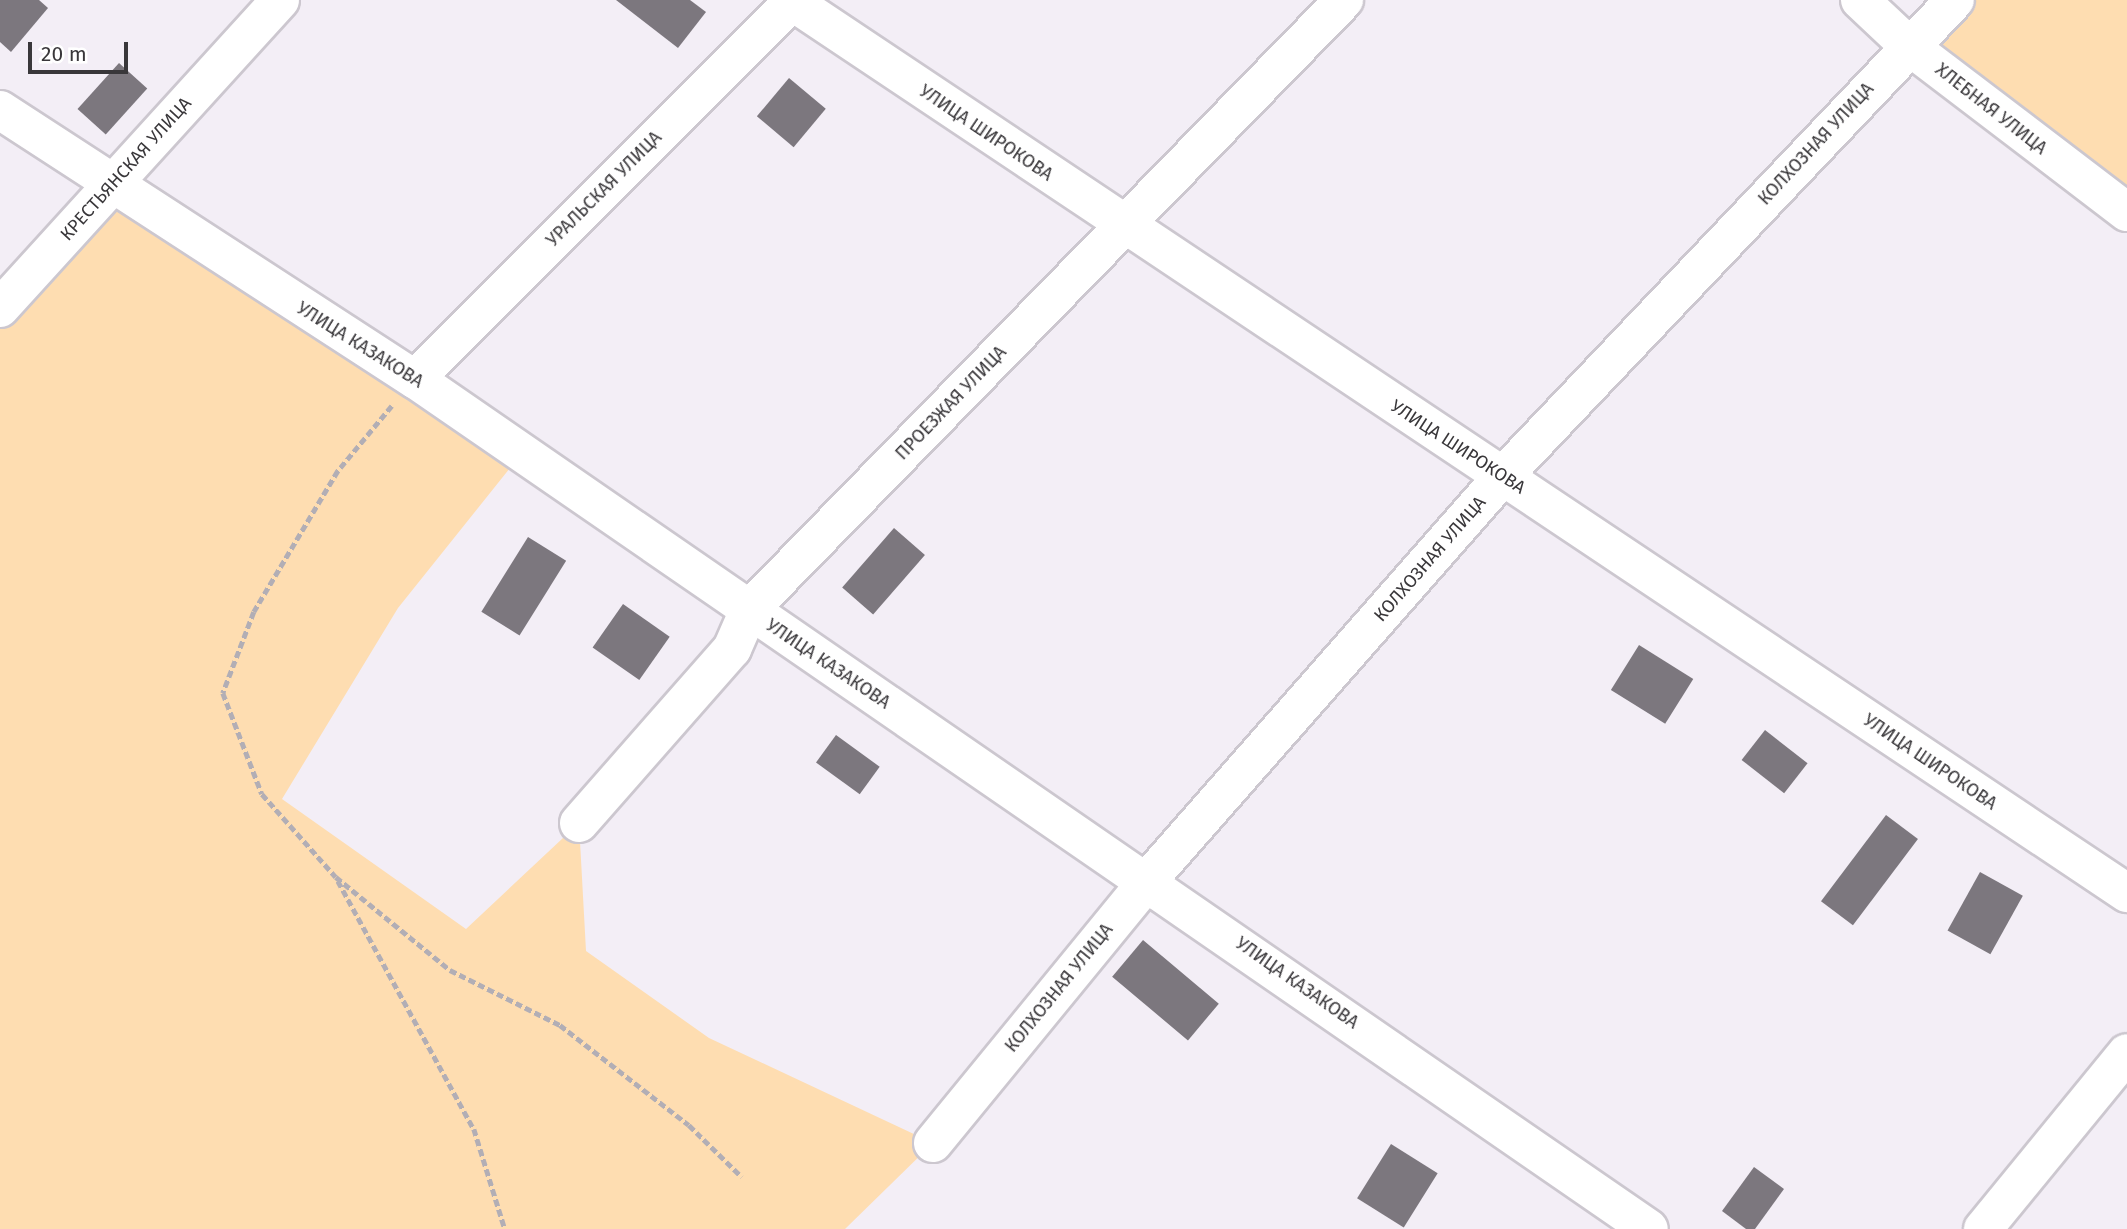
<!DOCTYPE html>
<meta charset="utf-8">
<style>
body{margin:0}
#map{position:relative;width:2127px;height:1229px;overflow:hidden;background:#f3eef6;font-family:"Fira Sans",sans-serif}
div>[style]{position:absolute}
.green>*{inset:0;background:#feddb1}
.building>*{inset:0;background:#7c777e;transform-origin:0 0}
.path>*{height:4.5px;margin-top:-2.25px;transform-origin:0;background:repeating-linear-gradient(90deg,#b2aeb5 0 7px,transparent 0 10.5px)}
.roads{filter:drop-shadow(2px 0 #ccc7cf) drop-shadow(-2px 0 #ccc7cf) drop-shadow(0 2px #ccc7cf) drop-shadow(0 -2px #ccc7cf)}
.minor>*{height:38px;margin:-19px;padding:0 19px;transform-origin:19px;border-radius:19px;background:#fff}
span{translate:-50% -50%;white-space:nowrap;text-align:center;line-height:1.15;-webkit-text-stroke:7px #fff;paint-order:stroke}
.street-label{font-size:18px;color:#39373a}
.scale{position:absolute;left:28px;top:42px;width:100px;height:32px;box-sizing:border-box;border:4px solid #39373a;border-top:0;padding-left:9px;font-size:21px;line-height:24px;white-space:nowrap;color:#39373a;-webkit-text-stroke:5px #fff;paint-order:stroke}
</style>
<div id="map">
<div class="green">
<div style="clip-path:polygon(1955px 0,2127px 0,2127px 212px,1909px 46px)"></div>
<div style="clip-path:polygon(110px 187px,522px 453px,398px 608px,282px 799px,466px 929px,579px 823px,586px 951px,709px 1038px,933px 1143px,845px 1229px,0 1229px,0 308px)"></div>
</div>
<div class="building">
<div style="clip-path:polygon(0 0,39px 0,48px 8px,11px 52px,0 42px)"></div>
<div style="clip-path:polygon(616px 0,690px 0,706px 12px,678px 48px)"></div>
<div style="left:119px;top:63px;width:38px;height:62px;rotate:42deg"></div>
<div style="left:789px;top:78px;width:48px;height:50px;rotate:40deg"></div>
<div style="left:894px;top:528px;width:41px;height:79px;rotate:41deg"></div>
<div style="left:528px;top:537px;width:45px;height:88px;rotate:32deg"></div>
<div style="left:623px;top:604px;width:57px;height:53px;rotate:35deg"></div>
<div style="left:1639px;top:645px;width:64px;height:53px;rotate:32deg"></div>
<div style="left:1765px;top:730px;width:54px;height:38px;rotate:38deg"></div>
<div style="left:836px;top:735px;width:54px;height:34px;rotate:36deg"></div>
<div style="left:1886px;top:815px;width:40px;height:108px;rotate:37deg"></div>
<div style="left:1980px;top:872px;width:49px;height:67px;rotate:29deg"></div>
<div style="left:1143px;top:940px;width:99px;height:48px;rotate:40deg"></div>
<div style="left:1391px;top:1144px;width:55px;height:64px;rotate:32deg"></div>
<div style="clip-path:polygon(1754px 1167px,1784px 1189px,1755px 1229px,1746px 1229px,1722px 1211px)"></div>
</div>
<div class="path">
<div style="left:392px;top:406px;width:85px;rotate:129.7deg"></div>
<div style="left:338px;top:471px;width:164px;rotate:120.8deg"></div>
<div style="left:254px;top:612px;width:87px;rotate:110.9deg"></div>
<div style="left:223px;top:693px;width:108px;rotate:68.9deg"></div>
<div style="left:262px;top:794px;width:111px;rotate:48.3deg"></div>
<div style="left:336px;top:877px;width:147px;rotate:39.2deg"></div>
<div style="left:450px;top:970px;width:123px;rotate:26.6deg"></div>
<div style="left:560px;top:1025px;width:163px;rotate:37.8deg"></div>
<div style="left:689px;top:1125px;width:74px;rotate:44.5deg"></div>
<div style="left:338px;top:881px;width:283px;rotate:61.3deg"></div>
<div style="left:474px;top:1129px;width:105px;rotate:72.8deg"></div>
</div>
<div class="roads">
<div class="minor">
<div style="left:790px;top:0;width:1608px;rotate:33.74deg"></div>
<div style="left:1860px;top:0;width:67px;rotate:43.2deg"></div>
<div style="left:1909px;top:46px;width:274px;rotate:37.3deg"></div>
<div style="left:0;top:110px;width:495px;rotate:33deg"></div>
<div style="left:415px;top:379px;width:1498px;rotate:34.56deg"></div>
<div style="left:0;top:308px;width:416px;rotate:-47.7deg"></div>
<div style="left:415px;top:379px;width:536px;rotate:-45deg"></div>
<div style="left:579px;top:823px;width:232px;rotate:-48.7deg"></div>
<div style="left:732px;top:649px;width:43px;rotate:-66.4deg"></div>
<div style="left:749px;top:610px;width:852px;rotate:-45.71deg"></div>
<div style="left:933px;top:1143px;width:340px;rotate:-50.7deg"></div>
<div style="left:1148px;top:880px;width:538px;rotate:-48.69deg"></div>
<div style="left:1503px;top:476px;width:656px;rotate:-46.48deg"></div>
<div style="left:1983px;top:1229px;width:227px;rotate:-50.7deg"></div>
</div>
</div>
<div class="street-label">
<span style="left:1991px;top:109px;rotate:38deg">ХЛЕБНАЯ УЛИЦА</span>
<span style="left:986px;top:133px;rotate:34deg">УЛИЦА ШИРОКОВА</span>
<span style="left:1816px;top:144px;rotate:-47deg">КОЛХОЗНАЯ УЛИЦА</span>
<span style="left:126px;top:169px;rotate:-48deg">КРЕСТЬЯНСКАЯ УЛИЦА</span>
<span style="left:604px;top:189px;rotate:-45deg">УРАЛЬСКАЯ УЛИЦА</span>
<span style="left:360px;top:345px;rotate:32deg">УЛИЦА КАЗАКОВА</span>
<span style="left:951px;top:403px;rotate:-46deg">ПРОЕЗЖАЯ УЛИЦА</span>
<span style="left:1458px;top:447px;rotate:33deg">УЛИЦА ШИРОКОВА</span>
<span style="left:1430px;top:559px;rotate:-49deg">КОЛХОЗНАЯ УЛИЦА</span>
<span style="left:828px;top:664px;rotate:34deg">УЛИЦА КАЗАКОВА</span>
<span style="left:1930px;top:762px;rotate:34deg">УЛИЦА ШИРОКОВА</span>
<span style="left:1297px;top:983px;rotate:35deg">УЛИЦА КАЗАКОВА</span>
<span style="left:1059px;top:988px;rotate:-51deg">КОЛХОЗНАЯ УЛИЦА</span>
</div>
<div class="scale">20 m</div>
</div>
